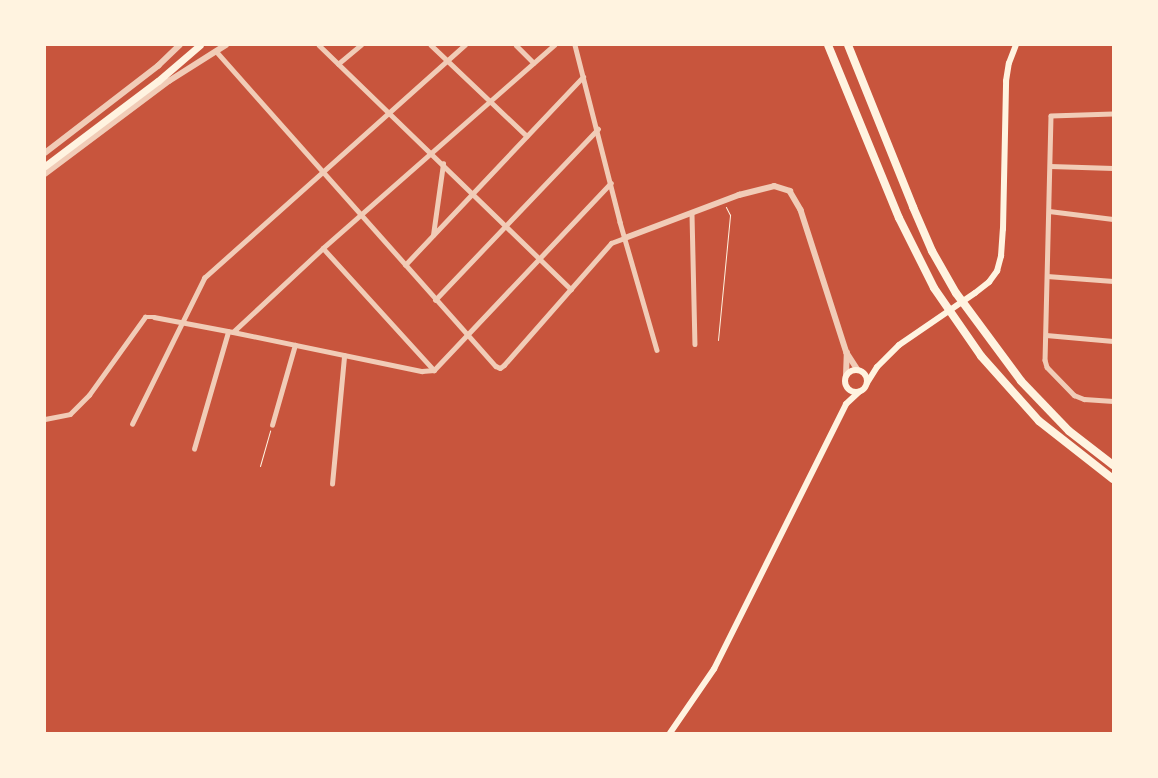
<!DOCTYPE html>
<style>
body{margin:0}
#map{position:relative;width:1158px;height:778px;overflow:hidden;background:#c8553d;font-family:Bitter,serif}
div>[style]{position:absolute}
.path>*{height:1px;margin:-0.5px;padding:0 0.5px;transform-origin:0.5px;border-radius:0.5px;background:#fff3e0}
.minor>*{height:4.5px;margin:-2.25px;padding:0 2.25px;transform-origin:2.25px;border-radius:2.25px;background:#f1ccb7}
.tertiary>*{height:5.5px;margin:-2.75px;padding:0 2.75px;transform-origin:2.75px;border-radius:2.75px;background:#f1ccb7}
.secondary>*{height:6px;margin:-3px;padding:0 3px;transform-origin:3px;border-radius:3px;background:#fff3e0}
.secondary>.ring{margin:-3px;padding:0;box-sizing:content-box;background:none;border:6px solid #fff3e0;border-radius:50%}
.primary>*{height:7px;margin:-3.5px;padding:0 3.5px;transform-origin:3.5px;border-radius:3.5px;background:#fff3e0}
.motorway>*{height:8px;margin:-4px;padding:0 4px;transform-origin:4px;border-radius:4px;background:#fff3e0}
span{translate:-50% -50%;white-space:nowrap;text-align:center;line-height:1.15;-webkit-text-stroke:5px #fff3e0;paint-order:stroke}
.frame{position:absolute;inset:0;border:46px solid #fff3e0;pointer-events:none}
</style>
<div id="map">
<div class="path">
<div style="left:718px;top:340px;width:126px;rotate:-84.5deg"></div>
<div style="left:730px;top:215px;width:9px;rotate:-117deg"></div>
<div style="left:260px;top:466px;width:37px;rotate:-74deg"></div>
</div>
<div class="minor">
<div style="left:319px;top:45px;width:351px;rotate:44.1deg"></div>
<div style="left:431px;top:45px;width:132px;rotate:43.5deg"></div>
<div style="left:516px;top:45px;width:25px;rotate:45deg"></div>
<div style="left:575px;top:45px;width:183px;rotate:75.7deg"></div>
<div style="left:620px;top:222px;width:133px;rotate:73.9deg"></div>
<div style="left:216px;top:51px;width:421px;rotate:48.4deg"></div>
<div style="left:496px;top:366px;width:4px;rotate:27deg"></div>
<div style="left:500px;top:368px;width:5px;rotate:-37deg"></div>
<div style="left:504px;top:365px;width:162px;rotate:-48.7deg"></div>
<div style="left:611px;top:243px;width:15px;rotate:-20deg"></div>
<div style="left:338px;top:64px;width:30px;rotate:-40deg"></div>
<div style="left:1113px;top:114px;width:62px;rotate:178.2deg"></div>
<div style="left:1051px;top:116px;width:244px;rotate:91.4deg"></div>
<div style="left:1045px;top:360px;width:7px;rotate:74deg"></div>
<div style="left:1047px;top:367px;width:39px;rotate:46deg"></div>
<div style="left:1074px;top:395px;width:11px;rotate:22deg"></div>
<div style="left:1084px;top:399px;width:29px;rotate:4deg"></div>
<div style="left:1050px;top:166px;width:63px;rotate:1.8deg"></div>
<div style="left:1049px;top:211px;width:64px;rotate:7.1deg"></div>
<div style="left:692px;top:214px;width:130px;rotate:88.7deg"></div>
<div style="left:433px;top:235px;width:72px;rotate:-82deg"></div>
<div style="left:323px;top:248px;width:165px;rotate:47.7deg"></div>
<div style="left:405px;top:265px;width:259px;rotate:-46.6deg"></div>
<div style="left:1047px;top:276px;width:66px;rotate:4.3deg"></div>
<div style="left:435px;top:300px;width:236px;rotate:-46.4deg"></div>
<div style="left:233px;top:332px;width:123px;rotate:-43deg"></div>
<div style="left:323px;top:248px;width:308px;rotate:-41.3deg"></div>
<div style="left:1046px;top:335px;width:67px;rotate:5.1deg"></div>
<div style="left:434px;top:370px;width:257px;rotate:-46.6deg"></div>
<div style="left:45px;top:419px;width:25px;rotate:-11deg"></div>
<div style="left:70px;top:414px;width:27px;rotate:-45deg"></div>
<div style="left:89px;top:395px;width:96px;rotate:-54.3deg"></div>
<div style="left:145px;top:317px;width:9px"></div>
<div style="left:154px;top:317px;width:80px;rotate:10.8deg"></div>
<div style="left:233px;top:332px;width:193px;rotate:11.7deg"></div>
<div style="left:422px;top:371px;width:12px;rotate:-5deg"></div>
<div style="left:132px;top:424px;width:163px;rotate:-63.7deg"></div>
<div style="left:204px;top:278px;width:350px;rotate:-41.8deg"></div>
<div style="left:272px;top:425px;width:83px;rotate:-74deg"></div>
<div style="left:194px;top:449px;width:122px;rotate:-73.8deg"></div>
<div style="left:332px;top:484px;width:129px;rotate:-84.6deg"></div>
</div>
<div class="tertiary">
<div style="left:45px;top:153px;width:143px;rotate:-37.6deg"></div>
<div style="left:158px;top:66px;width:30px;rotate:-44deg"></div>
<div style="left:45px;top:174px;width:155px;rotate:-36.9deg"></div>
<div style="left:169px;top:81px;width:67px;rotate:-32.3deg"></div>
<div style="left:625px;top:238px;width:122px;rotate:-20.7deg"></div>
<div style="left:739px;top:195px;width:36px;rotate:-14deg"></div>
<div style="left:774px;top:186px;width:17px;rotate:17deg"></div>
<div style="left:790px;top:191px;width:22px;rotate:60deg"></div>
<div style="left:801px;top:210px;width:150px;rotate:72.2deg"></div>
<div style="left:847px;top:353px;width:20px;rotate:57deg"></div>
<div style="left:846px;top:376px;width:23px;rotate:-88deg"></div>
</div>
<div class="secondary">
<div class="ring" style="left:845px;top:370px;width:16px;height:16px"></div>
<div style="left:867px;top:383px;width:19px;rotate:-58deg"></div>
<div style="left:877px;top:367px;width:31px;rotate:-45deg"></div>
<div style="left:899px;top:345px;width:92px;rotate:-34.4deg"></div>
<div style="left:975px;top:293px;width:18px;rotate:-38deg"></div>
<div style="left:989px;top:282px;width:14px;rotate:-54deg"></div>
<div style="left:997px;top:271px;width:16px;rotate:-75deg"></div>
<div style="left:1001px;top:256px;width:27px;rotate:-86deg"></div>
<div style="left:1003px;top:229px;width:148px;rotate:-88.8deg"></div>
<div style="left:1006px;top:81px;width:18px;rotate:-81deg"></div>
<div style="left:1009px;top:63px;width:19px;rotate:-69deg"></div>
<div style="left:670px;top:733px;width:78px;rotate:-55.5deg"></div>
<div style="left:714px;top:669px;width:296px;rotate:-63.5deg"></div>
<div style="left:846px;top:404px;width:18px;rotate:-43deg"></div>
</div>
<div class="primary">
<div style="left:45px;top:166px;width:141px;rotate:-37deg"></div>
<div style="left:158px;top:81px;width:55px;rotate:-40.6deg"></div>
</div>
<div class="motorway">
<div style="left:828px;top:45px;width:187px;rotate:67.7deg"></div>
<div style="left:899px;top:218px;width:78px;rotate:63.4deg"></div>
<div style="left:934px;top:288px;width:83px;rotate:55.3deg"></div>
<div style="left:981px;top:356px;width:87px;rotate:48.3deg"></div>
<div style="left:1039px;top:421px;width:94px;rotate:38.1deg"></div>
<div style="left:848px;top:45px;width:175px;rotate:68.1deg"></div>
<div style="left:913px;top:207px;width:48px;rotate:66.6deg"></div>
<div style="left:932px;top:251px;width:48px;rotate:60.3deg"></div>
<div style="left:956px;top:293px;width:109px;rotate:53.5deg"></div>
<div style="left:1021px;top:381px;width:69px;rotate:46.2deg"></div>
<div style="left:1069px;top:431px;width:56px;rotate:37.7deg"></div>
</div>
<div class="frame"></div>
</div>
